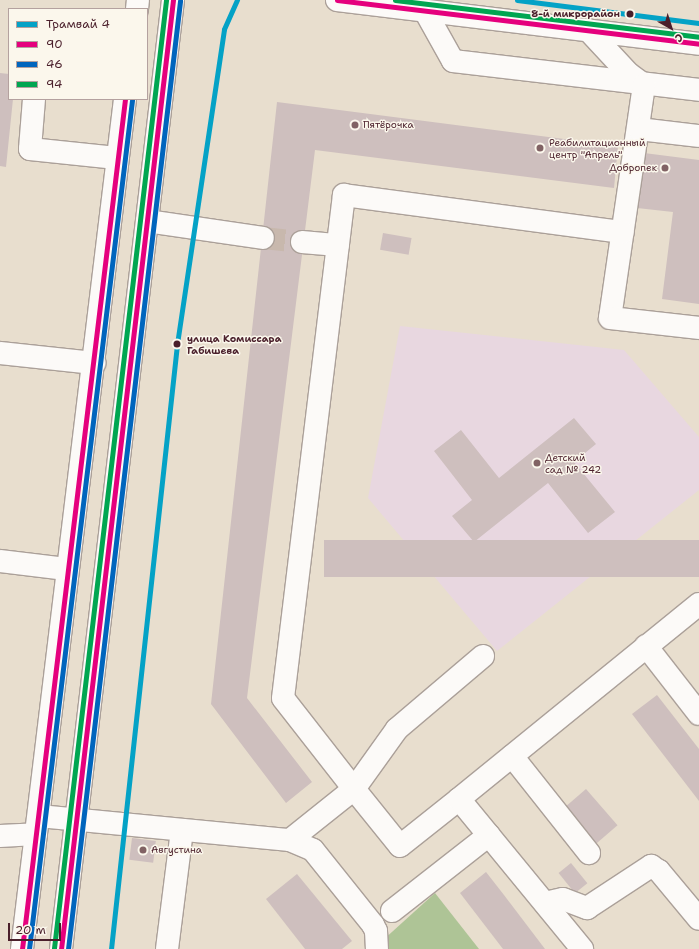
<!DOCTYPE html>
<meta charset="utf-8">
<style>
body{margin:0}
#map{position:relative;width:699px;height:949px;overflow:hidden;background:#e8dece;font-family:"Shantell Sans",sans-serif}
div>[style]{position:absolute}
.built>*{inset:0;background:#e8d7e0}
.forest>*{inset:0;background:#aec496}
.building>*{inset:0;background:#cebfbe;transform-origin:0 0}
.minor-tunnel>*{height:22px;margin-top:-11px;transform-origin:0;background:repeating-linear-gradient(90deg,#c8b8ad 0 22px,transparent 0 33px)}
.roads{filter:drop-shadow(1px 0 #aba099) drop-shadow(-1px 0 #aba099) drop-shadow(0 1px #aba099) drop-shadow(0 -1px #aba099)}
.minor>*{height:22px;margin:-11px;padding:0 11px;transform-origin:11px;border-radius:11px;background:#fcfaf8}
.bus-1>*{height:5px;margin:-2.5px;padding:0 2.5px;transform-origin:2.5px;border-radius:2.5px;background:#e5007d}
.bus-2>*{height:5px;margin:-2.5px;padding:0 2.5px;transform-origin:2.5px;border-radius:2.5px;background:#0065bd}
.bus-3>*{height:5px;margin:-2.5px;padding:0 2.5px;transform-origin:2.5px;border-radius:2.5px;background:#00a651}
.tram-1>*{height:5px;margin:-2.5px;padding:0 2.5px;transform-origin:2.5px;border-radius:2.5px;background:#04a2c6}
.dots>*{width:11px;height:11px;translate:-50% -50%;box-sizing:border-box;border:2px solid #fbf7ec;border-radius:50%}
span{translate:-50% -50%;white-space:nowrap;text-align:center;line-height:1.15;-webkit-text-stroke:3px #fbf7ec;paint-order:stroke}
.stop-label{font-size:10px;color:#4a1f2b;font-weight:700}
.right{translate:-100% -50%;text-align:right}
.left{translate:0 -50%;text-align:left}
.poi-label{font-size:10px;color:#4a1f2b}
.legend{position:absolute;left:8px;top:8px;width:140px;height:92px;box-sizing:border-box;background:#fbf7ec;border:1px solid #b4a19f;margin:0;padding:5px 7px;list-style:none;font-size:12px;color:#4a1f2b}
.legend li{display:flex;align-items:center;gap:8px;height:20px}
.legend b{width:20px;border:1px solid #b4a19f}
.north{position:absolute;left:651px;top:8px;width:40px;height:40px;-webkit-text-stroke:3px #fbf7ec;paint-order:stroke;rotate:141deg;font-size:11px;font-weight:700;line-height:16px;text-align:center;color:#4a1f2b}
.north::after{content:'';display:block;margin:auto;width:14px;height:18px;background:#4a1f2b;clip-path:polygon(50% 0,100% 100%,50% 72%,0 100%)}
.scale{position:absolute;left:8px;top:923px;width:53px;height:18px;box-sizing:border-box;border:2px solid #4a1f2b;border-top:0;padding-left:5px;font-size:12px;line-height:14px;white-space:nowrap;color:#4a1f2b;-webkit-text-stroke:3px #fbf7ec;paint-order:stroke}
</style>
<div id="map">
<div class="built">
<div style="clip-path:polygon(400px 326px,624px 350px,699px 437px,699px 490px,497px 651px,368px 498px)"></div>
</div>
<div class="forest">
<div style="clip-path:polygon(435px 893px,479px 949px,388px 949px,382px 941px)"></div>
</div>
<div class="building">
<div style="clip-path:polygon(0 73px,9px 74px,9px 99px,13px 99px,6px 167px,0 166px)"></div>
<div style="clip-path:polygon(277px 102px,618px 146px,614px 188px,315px 150px,247px 698px,312px 782px,286px 803px,211px 704px)"></div>
<div style="clip-path:polygon(644px 153px,699px 160px,699px 304px,662px 299px,673px 212px,637px 208px)"></div>
<div style="left:383px;top:233px;width:29px;height:17px;rotate:10deg"></div>
<div style="clip-path:polygon(574px 418px,596px 444px,574px 462px,615px 512px,588px 533px,548px 483px,474px 542px,452px 516px,472px 500px,434px 451px,461px 430px,499px 478px)"></div>
<div style="left:699px;top:540px;width:37px;height:375px;rotate:90deg"></div>
<div style="clip-path:polygon(657px 695px,699px 749px,699px 801px,632px 714px)"></div>
<div style="left:586px;top:789px;width:48px;height:28px;rotate:49deg"></div>
<div style="left:132px;top:838px;width:24px;height:22px;rotate:7deg"></div>
<div style="left:571px;top:863px;width:26px;height:16px;rotate:51deg"></div>
<div style="clip-path:polygon(486px 872px,504px 895px,545px 949px,503px 949px,460px 893px)"></div>
<div style="clip-path:polygon(297px 874px,352px 941px,342px 949px,305px 949px,266px 899px)"></div>
</div>
<div class="minor-tunnel">
<div style="left:263px;top:238px;width:39px;rotate:6deg"></div>
</div>
<div class="roads">
<div class="minor">
<div style="left:337px;top:0;width:365px;rotate:6.9deg"></div>
<div style="left:137px;top:9px;width:9px;rotate:-84deg"></div>
<div style="left:425px;top:11px;width:57px;rotate:60.8deg"></div>
<div style="left:453px;top:61px;width:248px;rotate:6.7deg"></div>
<div style="left:588px;top:30px;width:60px;rotate:47deg"></div>
<div style="left:629px;top:74px;width:19px;rotate:36deg"></div>
<div style="left:644px;top:85px;width:235px;rotate:98.3deg"></div>
<div style="left:610px;top:318px;width:90px;rotate:6.4deg"></div>
<div style="left:34px;top:99px;width:50px;rotate:94.6deg"></div>
<div style="left:30px;top:149px;width:87px;rotate:5.9deg"></div>
<div style="left:639px;top:129px;width:60px;rotate:6.7deg"></div>
<div style="left:147px;top:221px;width:117px;rotate:8.3deg"></div>
<div style="left:302px;top:242px;width:36px;rotate:5deg"></div>
<div style="left:0;top:353px;width:95px;rotate:6.1deg"></div>
<div style="left:0;top:561px;width:66px;rotate:6.9deg"></div>
<div style="left:646px;top:646px;width:86px;rotate:52.1deg"></div>
<div style="left:483px;top:656px;width:113px;rotate:139.7deg"></div>
<div style="left:397px;top:729px;width:74px;rotate:125.6deg"></div>
<div style="left:354px;top:789px;width:73px;rotate:51.1deg"></div>
<div style="left:400px;top:846px;width:75px;rotate:-38.5deg"></div>
<div style="left:459px;top:799px;width:194px;rotate:50.6deg"></div>
<div style="left:512px;top:756px;width:124px;rotate:51.6deg"></div>
<div style="left:459px;top:799px;width:309px;rotate:-39.1deg"></div>
<div style="left:39px;top:816px;width:252px;rotate:5.5deg"></div>
<div style="left:290px;top:840px;width:82px;rotate:-38.6deg"></div>
<div style="left:354px;top:789px;width:115px;rotate:-128deg"></div>
<div style="left:283px;top:698px;width:507px;rotate:-83.09deg"></div>
<div style="left:344px;top:195px;width:281px;rotate:7.6deg"></div>
<div style="left:0;top:836px;width:36px;rotate:-3deg"></div>
<div style="left:290px;top:840px;width:25px;rotate:23deg"></div>
<div style="left:313px;top:850px;width:96px;rotate:51.3deg"></div>
<div style="left:373px;top:925px;width:7px;rotate:63deg"></div>
<div style="left:376px;top:931px;width:18px;rotate:87deg"></div>
<div style="left:545px;top:903px;width:18px;rotate:-13deg"></div>
<div style="left:563px;top:899px;width:26px;rotate:21deg"></div>
<div style="left:587px;top:908px;width:77px;rotate:-33.3deg"></div>
<div style="left:651px;top:866px;width:9px;rotate:32deg"></div>
<div style="left:659px;top:871px;width:62px;rotate:50.2deg"></div>
<div style="left:392px;top:911px;width:123px;rotate:-38.1deg"></div>
<div style="left:22px;top:949px;width:856px;rotate:-83.09deg"></div>
<div style="left:61px;top:949px;width:956px;rotate:-83.27deg"></div>
<div style="left:167px;top:949px;width:120px;rotate:-82.8deg"></div>
</div>
</div>
<div class="bus-1">
<div style="left:337px;top:0;width:365px;rotate:6.9deg"></div>
<div style="left:22px;top:949px;width:856px;rotate:-83.09deg"></div>
<div style="left:61px;top:949px;width:956px;rotate:-83.27deg"></div>
</div>
<div class="bus-2">
<div style="left:29px;top:949px;width:855px;rotate:-83.08deg"></div>
<div style="left:68px;top:949px;width:955px;rotate:-83.26deg"></div>
</div>
<div class="bus-3">
<div style="left:395px;top:0;width:306px;rotate:6.9deg"></div>
<div style="left:54px;top:948px;width:955px;rotate:-83.26deg"></div>
</div>
<div class="tram-1">
<div style="left:517px;top:0;width:183px;rotate:7.2deg"></div>
<div style="left:111px;top:949px;width:609px;rotate:-83.77deg"></div>
<div style="left:177px;top:344px;width:318px;rotate:-81.5deg"></div>
<div style="left:224px;top:29px;width:32px;rotate:-66deg"></div>
</div>
<div class="dots">
<div style="left:630px;top:14px;background:#4a1f2b"></div>
<div style="left:355px;top:125px;background:#816264"></div>
<div style="left:540px;top:148px;background:#816264"></div>
<div style="left:665px;top:168px;background:#816264"></div>
<div style="left:177px;top:344px;background:#4a1f2b"></div>
<div style="left:537px;top:463px;background:#816264"></div>
<div style="left:143px;top:850px;background:#816264"></div>
</div>
<div class="stop-label">
<span class="right" style="left:620px;top:14px">8-й микрорайон</span>
<span class="left" style="left:187px;top:344px">улица Комиссара<br>Габишева</span>
</div>
<div class="poi-label">
<span class="left" style="left:363px;top:125px">Пятёрочка</span>
<span class="left" style="left:549px;top:148px">Реабилитационный<br>центр "Апрель"</span>
<span class="right" style="left:657px;top:168px">Добропек</span>
<span class="left" style="left:545px;top:463px">Детский<br>сад № 242</span>
<span class="left" style="left:151px;top:850px">Августина</span>
</div>
<ul class="legend">
<li><b style="height:5px;background:#04a2c6"></b>Трамвай 4</li>
<li><b style="height:5px;background:#e5007d"></b>90</li>
<li><b style="height:5px;background:#0065bd"></b>46</li>
<li><b style="height:5px;background:#00a651"></b>94</li>
</ul>
<div class="north">С</div>
<div class="scale">20 m</div>
</div>
